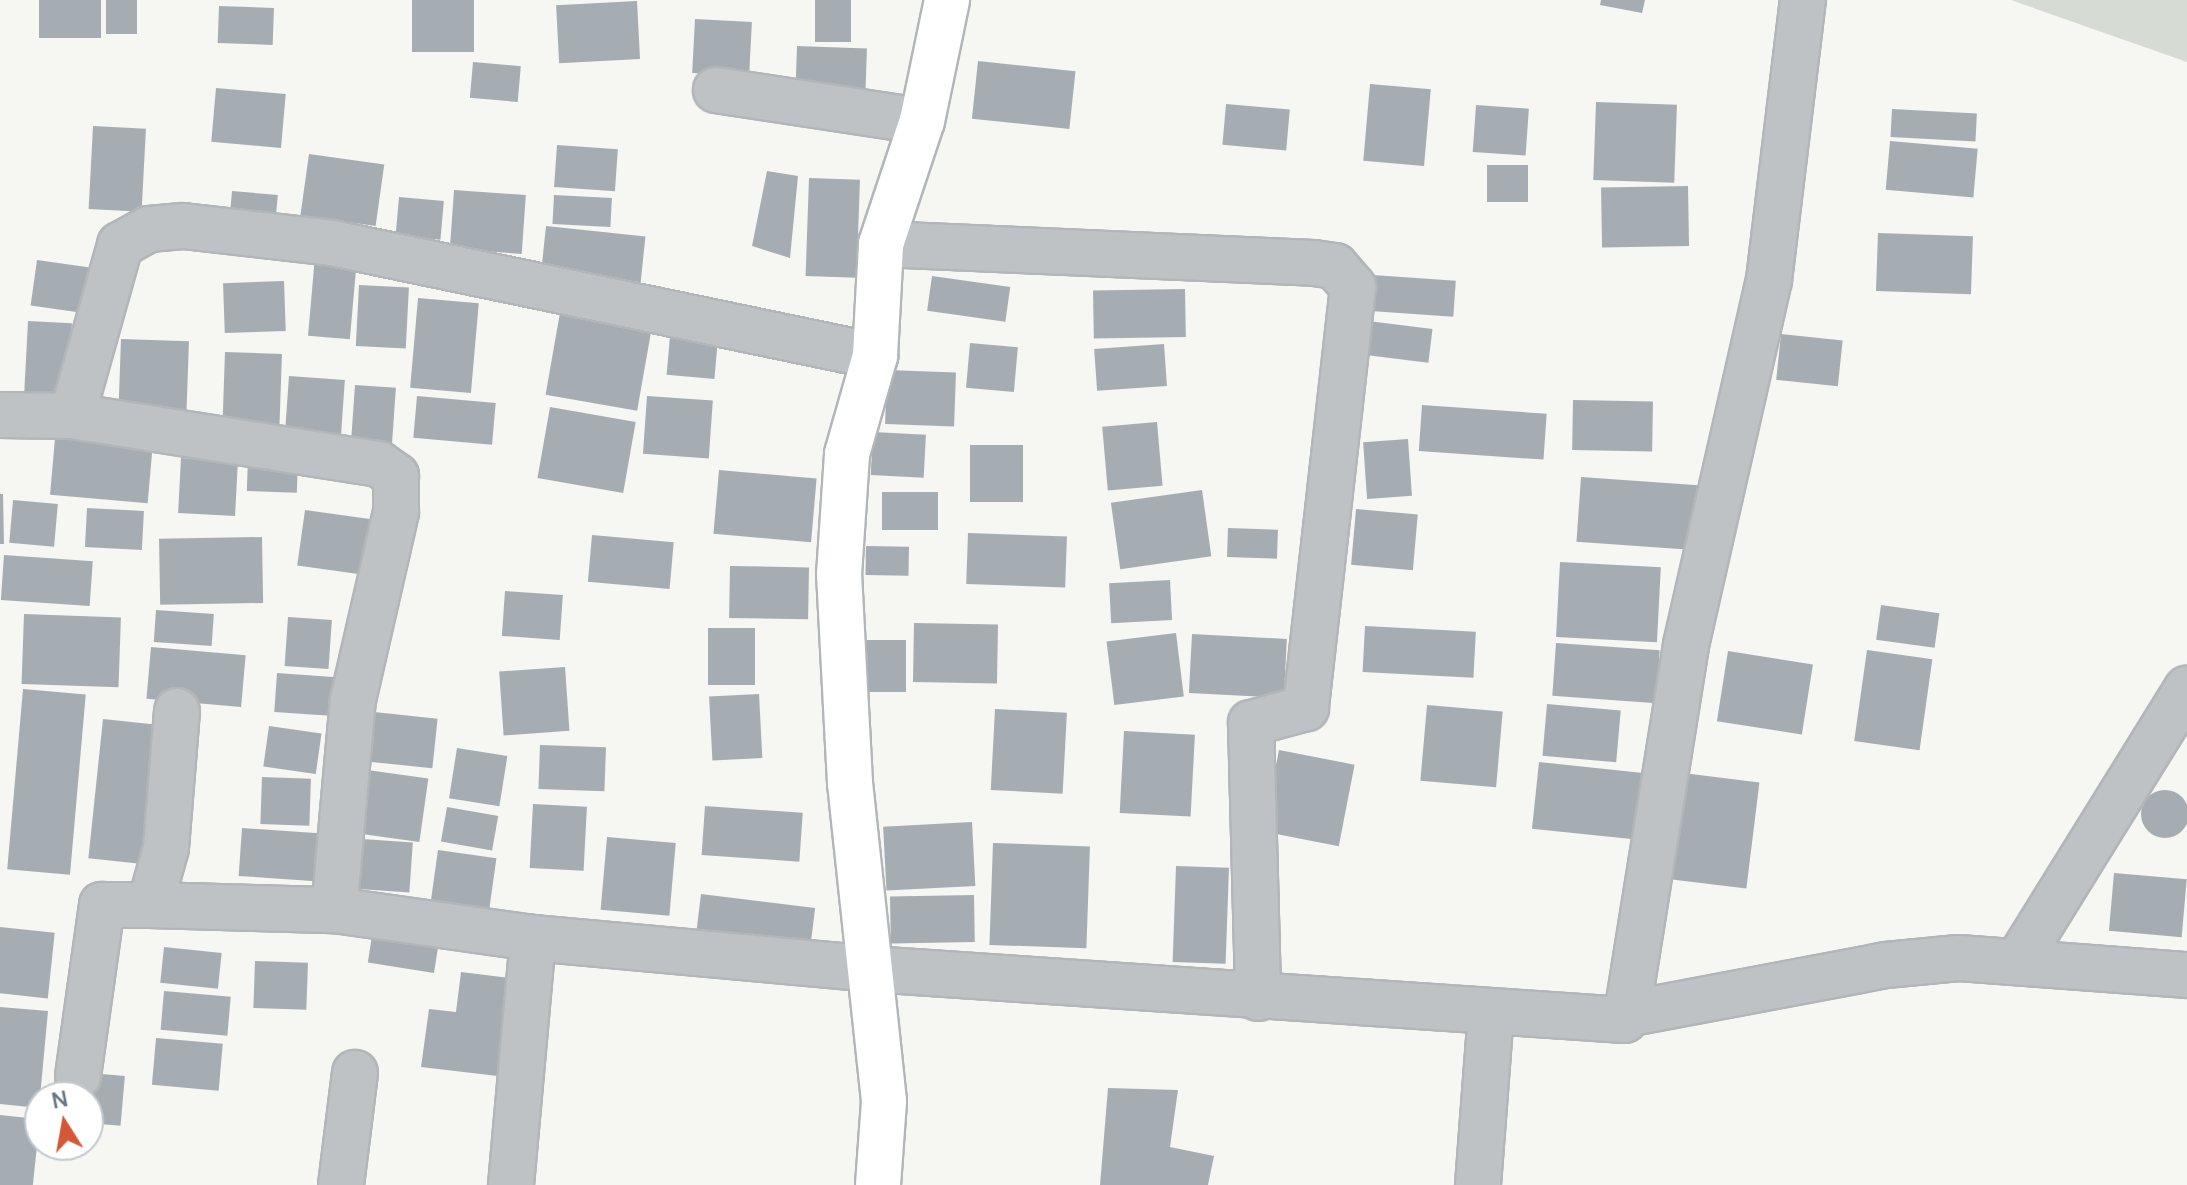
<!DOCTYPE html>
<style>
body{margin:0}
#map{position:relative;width:2187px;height:1185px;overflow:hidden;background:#f6f6f3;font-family:Manrope,sans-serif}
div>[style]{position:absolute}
.green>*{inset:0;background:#d6dbd3}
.building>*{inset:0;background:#a6adb2;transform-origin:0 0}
.round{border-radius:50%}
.roads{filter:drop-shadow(2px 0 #b2b6b9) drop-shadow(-2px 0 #b2b6b9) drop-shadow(0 2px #b2b6b9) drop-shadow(0 -2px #b2b6b9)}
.minor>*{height:44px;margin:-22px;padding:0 22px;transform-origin:22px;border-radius:22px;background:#bec2c5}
.major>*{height:44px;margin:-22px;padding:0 22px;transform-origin:22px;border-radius:22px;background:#fff}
span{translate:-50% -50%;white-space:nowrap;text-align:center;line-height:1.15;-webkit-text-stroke:8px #fff;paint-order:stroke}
.north{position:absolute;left:24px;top:1081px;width:80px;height:80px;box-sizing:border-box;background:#fff;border:2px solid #c3c9cd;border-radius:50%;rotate:349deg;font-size:22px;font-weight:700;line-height:32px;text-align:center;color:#687782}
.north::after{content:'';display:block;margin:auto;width:28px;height:36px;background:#d35837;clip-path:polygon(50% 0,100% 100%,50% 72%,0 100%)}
</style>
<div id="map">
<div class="green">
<div style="clip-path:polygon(2011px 0,2187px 0,2187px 62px)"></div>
</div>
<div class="building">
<div style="left:39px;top:0;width:62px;height:38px"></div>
<div style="left:106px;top:0;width:31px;height:34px"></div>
<div style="left:412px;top:0;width:62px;height:52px"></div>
<div style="left:815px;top:0;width:36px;height:42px"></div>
<div style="clip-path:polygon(1601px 0,1645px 0,1642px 13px,1600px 5px)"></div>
<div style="left:637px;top:1px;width:58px;height:81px;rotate:87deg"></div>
<div style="left:219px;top:6px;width:55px;height:37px;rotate:2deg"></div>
<div style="left:695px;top:19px;width:57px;height:54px;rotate:3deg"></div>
<div style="left:797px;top:46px;width:70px;height:42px;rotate:2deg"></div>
<div style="left:978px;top:61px;width:98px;height:58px;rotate:6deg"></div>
<div style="left:473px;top:62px;width:48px;height:36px;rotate:5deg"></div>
<div style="left:1370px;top:84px;width:61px;height:77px;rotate:5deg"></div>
<div style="left:216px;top:88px;width:70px;height:54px;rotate:5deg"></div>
<div style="left:1596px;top:102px;width:81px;height:78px;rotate:2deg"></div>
<div style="left:1226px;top:104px;width:64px;height:41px;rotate:5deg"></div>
<div style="left:1476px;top:105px;width:53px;height:47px;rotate:4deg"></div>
<div style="left:1892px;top:109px;width:85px;height:28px;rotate:3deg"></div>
<div style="left:93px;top:126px;width:53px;height:83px;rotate:3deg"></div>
<div style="left:1890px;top:141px;width:88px;height:49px;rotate:5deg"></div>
<div style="left:557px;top:145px;width:61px;height:42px;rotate:4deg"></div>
<div style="left:309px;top:154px;width:76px;height:62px;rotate:8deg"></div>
<div style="left:1487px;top:165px;width:41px;height:37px"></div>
<div style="clip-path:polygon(767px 171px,798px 176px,790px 258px,752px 246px)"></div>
<div style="left:809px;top:178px;width:51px;height:98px;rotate:2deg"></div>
<div style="left:1688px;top:186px;width:60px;height:87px;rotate:89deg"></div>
<div style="left:454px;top:190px;width:72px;height:59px;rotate:4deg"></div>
<div style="left:232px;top:191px;width:46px;height:29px;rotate:5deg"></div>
<div style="left:554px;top:195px;width:58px;height:29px;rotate:3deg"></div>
<div style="left:399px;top:197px;width:45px;height:39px;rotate:5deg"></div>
<div style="left:546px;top:226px;width:100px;height:46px;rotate:6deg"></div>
<div style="left:1878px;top:233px;width:95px;height:58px;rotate:2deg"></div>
<div style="left:315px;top:256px;width:42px;height:80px;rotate:5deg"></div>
<div style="left:37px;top:260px;width:66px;height:46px;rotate:8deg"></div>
<div style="left:1373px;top:275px;width:83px;height:36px;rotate:4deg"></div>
<div style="left:932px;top:276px;width:79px;height:35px;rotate:8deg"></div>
<div style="left:284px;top:281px;width:50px;height:61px;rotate:88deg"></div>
<div style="left:359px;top:285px;width:50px;height:61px;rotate:3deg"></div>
<div style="left:1185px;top:289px;width:48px;height:92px;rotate:89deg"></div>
<div style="left:418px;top:298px;width:61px;height:90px;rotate:5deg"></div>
<div style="left:561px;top:307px;width:93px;height:89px;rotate:10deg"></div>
<div style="left:28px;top:321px;width:44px;height:73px;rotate:3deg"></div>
<div style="left:1368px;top:321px;width:65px;height:34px;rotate:7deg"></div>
<div style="left:1781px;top:334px;width:62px;height:46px;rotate:6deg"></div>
<div style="left:670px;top:336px;width:48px;height:39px;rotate:5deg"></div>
<div style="left:121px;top:339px;width:68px;height:70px;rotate:2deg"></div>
<div style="left:970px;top:343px;width:48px;height:45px;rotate:5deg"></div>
<div style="left:1164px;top:344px;width:42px;height:70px;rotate:86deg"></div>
<div style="left:225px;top:352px;width:57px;height:74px;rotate:2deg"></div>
<div style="left:887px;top:370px;width:69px;height:54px;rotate:2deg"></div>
<div style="left:289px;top:376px;width:56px;height:60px;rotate:4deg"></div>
<div style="left:355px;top:385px;width:41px;height:62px;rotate:4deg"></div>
<div style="left:417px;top:396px;width:79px;height:42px;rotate:5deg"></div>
<div style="left:647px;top:396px;width:66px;height:58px;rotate:4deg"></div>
<div style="left:1573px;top:400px;width:80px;height:50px;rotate:1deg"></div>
<div style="left:1422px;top:405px;width:125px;height:46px;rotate:4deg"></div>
<div style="left:550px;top:407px;width:87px;height:72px;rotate:10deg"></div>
<div style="left:1157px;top:422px;width:64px;height:55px;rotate:85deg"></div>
<div style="left:873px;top:432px;width:53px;height:43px;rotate:3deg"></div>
<div style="left:55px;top:438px;width:98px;height:57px;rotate:5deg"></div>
<div style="left:1408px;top:439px;width:57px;height:45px;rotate:86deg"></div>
<div style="left:970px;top:445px;width:53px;height:57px"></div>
<div style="left:248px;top:457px;width:50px;height:34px;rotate:2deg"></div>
<div style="left:181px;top:458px;width:57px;height:55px;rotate:3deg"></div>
<div style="left:719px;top:470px;width:98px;height:64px;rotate:5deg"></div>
<div style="left:1581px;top:477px;width:121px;height:65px;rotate:4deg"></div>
<div style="left:1202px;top:490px;width:67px;height:92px;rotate:82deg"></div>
<div style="left:882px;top:492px;width:56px;height:38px"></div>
<div style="clip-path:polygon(0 494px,3px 494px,4px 544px,0 544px)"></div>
<div style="left:13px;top:500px;width:45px;height:43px;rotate:5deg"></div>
<div style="left:87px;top:508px;width:57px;height:39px;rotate:3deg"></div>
<div style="left:1356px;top:509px;width:62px;height:56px;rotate:5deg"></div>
<div style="left:305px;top:510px;width:69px;height:56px;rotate:8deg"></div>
<div style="left:1228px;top:528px;width:50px;height:29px;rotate:2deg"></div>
<div style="left:968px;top:533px;width:99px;height:51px;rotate:2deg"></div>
<div style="left:592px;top:535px;width:82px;height:47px;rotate:5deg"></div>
<div style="left:262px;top:537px;width:66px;height:103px;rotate:89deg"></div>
<div style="left:866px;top:546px;width:43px;height:29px;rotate:1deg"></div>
<div style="left:4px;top:555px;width:89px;height:45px;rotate:4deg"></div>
<div style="left:1560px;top:562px;width:101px;height:75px;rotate:3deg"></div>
<div style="left:730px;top:566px;width:79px;height:52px;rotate:1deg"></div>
<div style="left:1170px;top:580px;width:40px;height:61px;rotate:87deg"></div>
<div style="left:505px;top:591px;width:58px;height:45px;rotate:4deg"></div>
<div style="left:1881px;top:605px;width:59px;height:35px;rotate:8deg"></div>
<div style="left:156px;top:610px;width:58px;height:32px;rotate:4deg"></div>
<div style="left:24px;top:614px;width:97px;height:70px;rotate:2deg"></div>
<div style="left:288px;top:617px;width:44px;height:49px;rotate:4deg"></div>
<div style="left:914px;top:623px;width:84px;height:59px;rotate:1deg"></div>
<div style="left:1365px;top:626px;width:111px;height:46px;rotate:3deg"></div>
<div style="left:708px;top:628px;width:47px;height:57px"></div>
<div style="left:1176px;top:633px;width:64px;height:70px;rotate:83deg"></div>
<div style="left:1192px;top:634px;width:95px;height:59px;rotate:3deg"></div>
<div style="left:906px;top:640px;width:52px;height:40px;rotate:90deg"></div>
<div style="left:1556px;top:643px;width:104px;height:53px;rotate:4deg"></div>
<div style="left:151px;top:647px;width:95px;height:52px;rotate:5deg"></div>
<div style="left:1867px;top:650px;width:66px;height:92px;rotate:8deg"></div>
<div style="left:1728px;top:651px;width:86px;height:71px;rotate:9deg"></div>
<div style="left:565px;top:667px;width:64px;height:66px;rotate:86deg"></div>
<div style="left:277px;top:673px;width:63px;height:39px;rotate:4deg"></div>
<div style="left:23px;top:689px;width:63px;height:181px;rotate:5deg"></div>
<div style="left:759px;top:694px;width:64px;height:50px;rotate:87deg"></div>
<div style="left:1547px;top:704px;width:74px;height:52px;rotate:5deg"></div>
<div style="left:1427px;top:705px;width:76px;height:76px;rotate:5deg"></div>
<div style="left:995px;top:709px;width:72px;height:81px;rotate:3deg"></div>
<div style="left:365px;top:711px;width:73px;height:50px;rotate:6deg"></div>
<div style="left:103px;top:719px;width:64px;height:140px;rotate:6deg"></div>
<div style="left:269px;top:726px;width:53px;height:41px;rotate:8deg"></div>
<div style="left:1124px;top:731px;width:71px;height:82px;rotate:3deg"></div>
<div style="left:540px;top:745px;width:66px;height:44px;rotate:2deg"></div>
<div style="left:457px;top:748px;width:51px;height:51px;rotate:9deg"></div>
<div style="left:1279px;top:750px;width:77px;height:83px;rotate:11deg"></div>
<div style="left:1539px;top:762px;width:107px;height:67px;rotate:6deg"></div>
<div style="left:360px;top:769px;width:69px;height:64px;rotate:8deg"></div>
<div style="left:1683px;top:773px;width:77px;height:107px;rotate:7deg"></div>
<div style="left:262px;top:777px;width:49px;height:47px;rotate:2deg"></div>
<div class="round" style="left:2141px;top:790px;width:48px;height:48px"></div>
<div style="left:533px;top:804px;width:54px;height:64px;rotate:3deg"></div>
<div style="left:705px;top:806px;width:98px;height:49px;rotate:4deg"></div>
<div style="left:447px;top:807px;width:52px;height:35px;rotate:10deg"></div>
<div style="left:972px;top:822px;width:64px;height:89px;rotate:87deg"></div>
<div style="left:242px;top:828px;width:77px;height:48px;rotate:4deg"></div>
<div style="left:607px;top:837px;width:69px;height:73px;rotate:5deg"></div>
<div style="left:348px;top:838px;width:65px;height:50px;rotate:4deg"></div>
<div style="left:993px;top:843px;width:97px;height:102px;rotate:2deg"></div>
<div style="left:438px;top:850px;width:59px;height:59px;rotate:8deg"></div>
<div style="left:1176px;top:866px;width:53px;height:96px;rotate:2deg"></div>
<div style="left:2114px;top:873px;width:73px;height:58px;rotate:5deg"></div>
<div style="left:701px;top:894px;width:115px;height:44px;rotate:7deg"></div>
<div style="left:974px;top:895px;width:47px;height:84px;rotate:89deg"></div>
<div style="left:375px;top:917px;width:67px;height:46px;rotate:9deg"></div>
<div style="left:0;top:927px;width:55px;height:66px;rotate:6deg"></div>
<div style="left:164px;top:947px;width:58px;height:36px;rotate:6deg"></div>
<div style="left:255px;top:961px;width:53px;height:47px;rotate:2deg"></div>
<div style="clip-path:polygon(461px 972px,518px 979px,506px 1077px,421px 1067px,429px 1009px,456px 1012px)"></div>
<div style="left:164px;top:991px;width:67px;height:39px;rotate:5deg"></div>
<div style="clip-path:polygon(0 1007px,48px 1011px,39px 1108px,0 1104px)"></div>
<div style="left:156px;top:1038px;width:67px;height:47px;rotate:5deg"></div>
<div style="left:90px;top:1073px;width:35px;height:50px;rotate:5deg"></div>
<div style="clip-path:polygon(1108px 1088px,1178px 1090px,1170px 1147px,1214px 1156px,1208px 1185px,1100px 1185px)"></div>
<div style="left:0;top:1115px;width:40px;height:70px;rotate:6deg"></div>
</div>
<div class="roads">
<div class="minor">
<div style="left:716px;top:90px;width:208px;rotate:8.6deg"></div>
<div style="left:881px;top:244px;width:433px;rotate:2.5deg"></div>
<div style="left:1314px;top:263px;width:21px;rotate:8deg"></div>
<div style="left:1335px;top:266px;width:28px;rotate:49deg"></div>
<div style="left:1353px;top:287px;width:424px;rotate:96.4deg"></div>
<div style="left:1306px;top:708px;width:57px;rotate:164.7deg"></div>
<div style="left:1251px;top:723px;width:275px;rotate:88.5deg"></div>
<div style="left:0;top:415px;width:72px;rotate:0.8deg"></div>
<div style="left:72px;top:416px;width:311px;rotate:8.9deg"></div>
<div style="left:379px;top:464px;width:21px;rotate:35deg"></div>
<div style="left:396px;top:476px;width:36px;rotate:90deg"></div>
<div style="left:396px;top:512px;width:192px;rotate:102.9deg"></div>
<div style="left:353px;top:699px;width:212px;rotate:95.1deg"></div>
<div style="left:72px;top:416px;width:178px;rotate:-74.3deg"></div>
<div style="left:120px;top:245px;width:33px;rotate:-29deg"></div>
<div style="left:149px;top:229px;width:34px;rotate:-5deg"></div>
<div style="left:183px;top:226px;width:150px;rotate:6.5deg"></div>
<div style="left:332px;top:243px;width:555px;rotate:11.76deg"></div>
<div style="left:177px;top:711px;width:137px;rotate:94.6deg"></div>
<div style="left:166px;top:848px;width:59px;rotate:105.7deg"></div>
<div style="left:150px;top:905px;width:184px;rotate:1.6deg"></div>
<div style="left:334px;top:910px;width:201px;rotate:8deg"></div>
<div style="left:533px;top:938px;width:339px;rotate:5.2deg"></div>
<div style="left:871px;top:969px;width:755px;rotate:3.87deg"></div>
<div style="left:1624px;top:1020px;width:7px;rotate:-63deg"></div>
<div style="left:1627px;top:1014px;width:264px;rotate:-10.7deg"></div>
<div style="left:1886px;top:965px;width:73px;rotate:-5.5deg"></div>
<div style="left:1959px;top:958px;width:229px;rotate:4.3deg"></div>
<div style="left:2020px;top:958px;width:317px;rotate:-58.2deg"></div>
<div style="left:1627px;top:1014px;width:374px;rotate:-80.9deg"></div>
<div style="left:1686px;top:645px;width:374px;rotate:-77.2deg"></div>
<div style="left:1769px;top:280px;width:282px;rotate:-83.1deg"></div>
<div style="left:78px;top:1076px;width:173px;rotate:-82deg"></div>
<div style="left:102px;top:905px;width:48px"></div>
<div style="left:341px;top:1185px;width:113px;rotate:-82.9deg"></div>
<div style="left:511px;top:1185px;width:248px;rotate:-84.9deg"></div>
<div style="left:1478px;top:1185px;width:173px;rotate:-85.7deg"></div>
</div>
<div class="major">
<div style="left:878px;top:1185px;width:84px;rotate:-85.9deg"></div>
<div style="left:884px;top:1101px;width:320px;rotate:-96.1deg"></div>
<div style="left:850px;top:783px;width:208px;rotate:-93deg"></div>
<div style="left:839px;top:575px;width:121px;rotate:-86.2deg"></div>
<div style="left:847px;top:454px;width:102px;rotate:-74.1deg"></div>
<div style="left:875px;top:356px;width:112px;rotate:-86.9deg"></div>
<div style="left:881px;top:244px;width:130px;rotate:-71.6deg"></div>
<div style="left:922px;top:121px;width:124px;rotate:-78.3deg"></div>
</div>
</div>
<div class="north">N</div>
</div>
